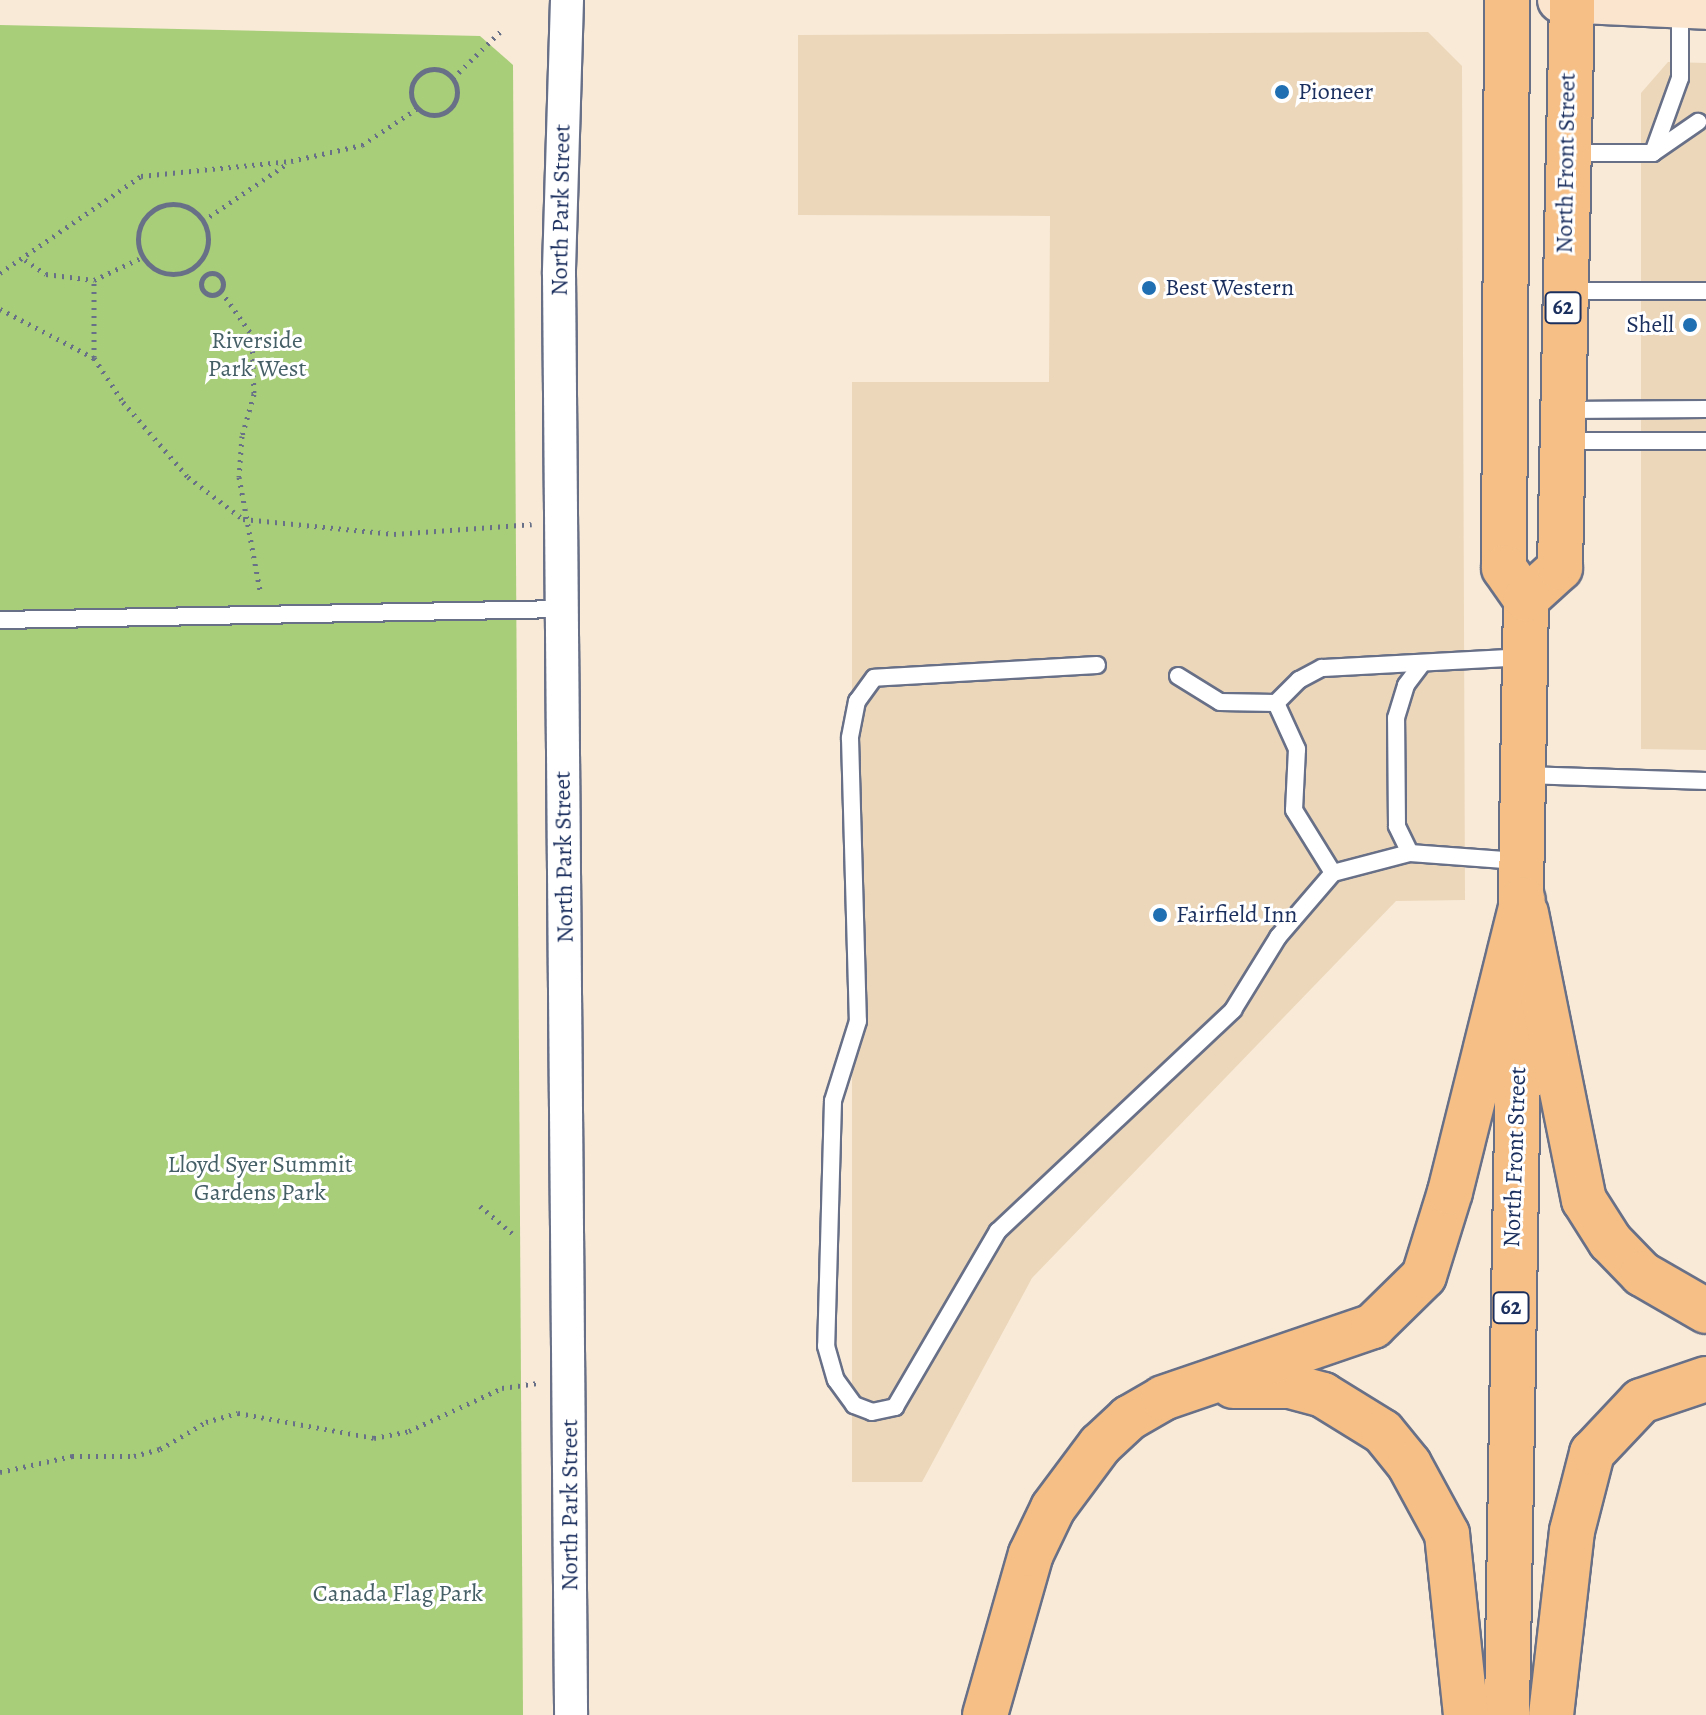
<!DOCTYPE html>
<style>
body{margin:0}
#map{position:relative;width:1706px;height:1715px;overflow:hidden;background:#f8ead7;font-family:Alegreya,serif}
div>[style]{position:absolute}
.built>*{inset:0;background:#ecd7ba}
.green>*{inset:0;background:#a8ce79}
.path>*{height:5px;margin-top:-2.5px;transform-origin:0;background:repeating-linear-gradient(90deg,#687088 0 2px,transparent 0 8px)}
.path>.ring{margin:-2.5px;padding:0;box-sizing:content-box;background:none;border:5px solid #687088;border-radius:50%}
.roads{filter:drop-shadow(2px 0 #687088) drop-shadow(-2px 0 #687088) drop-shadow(0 2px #687088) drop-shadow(0 -2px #687088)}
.service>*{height:16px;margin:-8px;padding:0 8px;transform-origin:8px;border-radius:8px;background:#fff}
.minor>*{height:32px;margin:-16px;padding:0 16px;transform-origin:16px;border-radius:16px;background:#fff}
.secondary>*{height:44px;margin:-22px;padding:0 22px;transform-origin:22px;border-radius:22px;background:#fbe5cf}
.primary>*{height:44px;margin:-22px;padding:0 22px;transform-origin:22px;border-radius:22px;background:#f5bf86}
.motorway>*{height:44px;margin:-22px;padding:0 22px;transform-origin:22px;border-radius:22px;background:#f5bf86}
.dots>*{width:22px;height:22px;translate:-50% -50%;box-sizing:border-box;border:4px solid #fff;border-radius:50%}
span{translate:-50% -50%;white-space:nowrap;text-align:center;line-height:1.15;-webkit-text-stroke:6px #fff;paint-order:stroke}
.shield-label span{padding:2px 6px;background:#fff;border:2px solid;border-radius:6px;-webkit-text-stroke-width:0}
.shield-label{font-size:22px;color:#1b2f5e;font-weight:700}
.poi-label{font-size:24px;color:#1b2f5e}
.left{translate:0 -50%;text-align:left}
.right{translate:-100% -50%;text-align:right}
.street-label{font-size:24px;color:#1b2f5e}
.park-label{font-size:24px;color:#455f66}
</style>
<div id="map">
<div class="built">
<div style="clip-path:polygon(1428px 32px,1462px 66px,1465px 900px,1396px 901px,1032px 1278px,922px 1482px,852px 1482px,852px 382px,1049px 382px,1050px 216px,798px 215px,798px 35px)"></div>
<div style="clip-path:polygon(1668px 62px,1706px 63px,1706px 750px,1641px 749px,1641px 93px)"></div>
</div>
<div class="green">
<div style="clip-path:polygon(0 25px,480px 36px,513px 65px,523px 1715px,0 1715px)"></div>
</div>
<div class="path">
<div class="ring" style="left:411px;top:69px;width:41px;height:41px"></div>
<div style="left:453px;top:78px;width:70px;rotate:-44.4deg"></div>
<div class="ring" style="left:138px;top:204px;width:65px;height:65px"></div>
<div style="left:203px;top:221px;width:103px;rotate:-34.3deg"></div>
<div style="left:25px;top:260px;width:25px;rotate:34deg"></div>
<div style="left:46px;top:274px;width:48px;rotate:7.1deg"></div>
<div style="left:94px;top:280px;width:54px;rotate:-25.1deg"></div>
<div class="ring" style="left:201px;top:273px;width:17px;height:17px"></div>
<div style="left:0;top:273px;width:171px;rotate:-34.5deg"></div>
<div style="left:141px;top:176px;width:151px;rotate:-5.7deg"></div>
<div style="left:291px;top:161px;width:73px;rotate:-12.7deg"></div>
<div style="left:362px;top:145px;width:67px;rotate:-33.5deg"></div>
<div style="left:221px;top:291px;width:54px;rotate:54.8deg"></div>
<div style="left:252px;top:335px;width:59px;rotate:88.1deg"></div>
<div style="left:254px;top:394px;width:44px;rotate:105.9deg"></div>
<div style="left:242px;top:436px;width:41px;rotate:94.2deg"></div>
<div style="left:239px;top:477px;width:115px;rotate:79.5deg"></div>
<div style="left:0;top:309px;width:106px;rotate:27.5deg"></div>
<div style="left:94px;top:358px;width:53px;rotate:56.6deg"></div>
<div style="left:123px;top:402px;width:99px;rotate:49.1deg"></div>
<div style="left:188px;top:477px;width:69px;rotate:37.4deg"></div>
<div style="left:243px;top:519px;width:152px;rotate:5.7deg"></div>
<div style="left:394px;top:534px;width:138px;rotate:-4.1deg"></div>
<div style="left:94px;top:357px;width:77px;rotate:-90deg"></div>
<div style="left:480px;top:1206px;width:43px;rotate:40.3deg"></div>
<div style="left:0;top:1472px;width:74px;rotate:-12.5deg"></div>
<div style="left:72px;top:1456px;width:62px"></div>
<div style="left:134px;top:1456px;width:27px;rotate:-15deg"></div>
<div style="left:160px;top:1449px;width:53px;rotate:-30.4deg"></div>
<div style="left:206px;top:1422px;width:33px;rotate:-16deg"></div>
<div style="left:238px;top:1413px;width:138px;rotate:10.4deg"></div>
<div style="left:374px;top:1438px;width:36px;rotate:-11deg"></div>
<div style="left:409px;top:1431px;width:102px;rotate:-24.8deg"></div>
<div style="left:502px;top:1388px;width:36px;rotate:-8deg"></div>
</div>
<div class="roads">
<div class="service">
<div style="left:1569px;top:153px;width:84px"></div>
<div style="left:1653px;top:153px;width:55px;rotate:-34.6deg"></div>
<div style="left:1653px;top:153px;width:80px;rotate:-70.2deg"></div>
<div style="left:1680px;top:78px;width:70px;rotate:-90deg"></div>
<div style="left:1569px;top:291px;width:137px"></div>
<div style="left:1564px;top:410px;width:142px;rotate:-0.4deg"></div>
<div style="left:1563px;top:441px;width:143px"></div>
<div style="left:0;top:620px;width:561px;rotate:-1.12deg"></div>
<div style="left:1097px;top:665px;width:223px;rotate:176.7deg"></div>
<div style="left:874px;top:678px;width:29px;rotate:126deg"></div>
<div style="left:857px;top:701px;width:38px;rotate:101deg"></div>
<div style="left:850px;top:738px;width:283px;rotate:88.4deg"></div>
<div style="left:858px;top:1021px;width:84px;rotate:107.4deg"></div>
<div style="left:833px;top:1101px;width:245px;rotate:91.6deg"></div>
<div style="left:826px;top:1346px;width:35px;rotate:74deg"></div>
<div style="left:836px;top:1380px;width:31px;rotate:54deg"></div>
<div style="left:854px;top:1405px;width:19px;rotate:21deg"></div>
<div style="left:872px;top:1412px;width:24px;rotate:-12deg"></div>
<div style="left:895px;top:1407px;width:204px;rotate:-59.7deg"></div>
<div style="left:998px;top:1231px;width:323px;rotate:-43.2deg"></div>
<div style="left:1233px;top:1010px;width:86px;rotate:-58.3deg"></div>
<div style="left:1278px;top:937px;width:84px;rotate:-49.3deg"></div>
<div style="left:1333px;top:873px;width:80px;rotate:-14.6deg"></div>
<div style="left:1410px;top:853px;width:108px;rotate:4.2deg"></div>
<div style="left:1178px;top:676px;width:49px;rotate:31.8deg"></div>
<div style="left:1220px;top:702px;width:56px;rotate:1deg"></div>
<div style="left:1276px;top:703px;width:33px;rotate:-45deg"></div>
<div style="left:1299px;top:680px;width:26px;rotate:-28deg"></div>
<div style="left:1322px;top:668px;width:201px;rotate:-3.1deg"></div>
<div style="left:1276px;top:703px;width:51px;rotate:65.5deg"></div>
<div style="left:1297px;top:749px;width:61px;rotate:92.8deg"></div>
<div style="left:1294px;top:810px;width:74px;rotate:58.2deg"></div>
<div style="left:1525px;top:775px;width:181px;rotate:1.9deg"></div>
<div style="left:1410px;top:853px;width:30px;rotate:-116deg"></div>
<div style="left:1397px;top:826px;width:108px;rotate:-90.5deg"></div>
<div style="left:1396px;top:718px;width:34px;rotate:-73deg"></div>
<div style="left:1406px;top:685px;width:26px;rotate:-53deg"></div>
</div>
<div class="minor">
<div style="left:567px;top:0;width:274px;rotate:91.7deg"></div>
<div style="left:559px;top:274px;width:1441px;rotate:89.52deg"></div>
</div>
<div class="secondary">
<div style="left:1560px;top:0;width:146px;rotate:2.7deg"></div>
</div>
<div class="primary">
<div style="left:1507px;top:0;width:568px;rotate:90.3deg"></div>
<div style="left:1504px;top:568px;width:38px;rotate:55deg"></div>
<div style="left:1526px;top:599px;width:1116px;rotate:90.98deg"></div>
<div style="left:1526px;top:599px;width:46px;rotate:-42.4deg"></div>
<div style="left:1560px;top:568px;width:568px;rotate:-88.79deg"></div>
</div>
<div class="motorway">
<div style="left:1526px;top:913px;width:293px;rotate:78.6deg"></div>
<div style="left:1584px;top:1200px;width:49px;rotate:57.6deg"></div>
<div style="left:1610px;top:1241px;width:46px;rotate:45.9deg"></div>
<div style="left:1642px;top:1274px;width:74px;rotate:30deg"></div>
<div style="left:1233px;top:1386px;width:57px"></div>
<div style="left:1290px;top:1386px;width:34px;rotate:15deg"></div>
<div style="left:1323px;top:1395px;width:70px;rotate:31.7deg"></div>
<div style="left:1383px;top:1432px;width:41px;rotate:50.9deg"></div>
<div style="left:1409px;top:1464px;width:80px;rotate:61.5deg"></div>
<div style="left:1447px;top:1534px;width:182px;rotate:84deg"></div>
<div style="left:985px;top:1715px;width:167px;rotate:-74.1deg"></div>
<div style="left:1031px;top:1554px;width:51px;rotate:-64.4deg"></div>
<div style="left:1053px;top:1508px;width:79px;rotate:-53.3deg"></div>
<div style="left:1100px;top:1445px;width:40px;rotate:-43deg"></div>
<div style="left:1129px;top:1418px;width:39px;rotate:-30deg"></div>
<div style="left:1163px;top:1398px;width:222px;rotate:-18.9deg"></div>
<div style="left:1373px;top:1326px;width:71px;rotate:-44.4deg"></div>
<div style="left:1424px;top:1276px;width:88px;rotate:-72.8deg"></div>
<div style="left:1450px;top:1192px;width:301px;rotate:-76deg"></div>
<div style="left:1551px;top:1715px;width:185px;rotate:-83.5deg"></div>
<div style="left:1572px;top:1531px;width:81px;rotate:-75.6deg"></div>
<div style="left:1592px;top:1453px;width:71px;rotate:-46.7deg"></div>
<div style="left:1641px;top:1401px;width:69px;rotate:-18.7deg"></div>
</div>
</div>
<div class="dots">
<div style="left:1282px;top:92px;background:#1f6fb2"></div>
<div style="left:1149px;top:288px;background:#1f6fb2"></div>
<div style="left:1690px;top:325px;background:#1f6fb2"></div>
<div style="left:1160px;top:915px;background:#1f6fb2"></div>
</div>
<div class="shield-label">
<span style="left:1563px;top:308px">62</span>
<span style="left:1511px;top:1308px">62</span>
</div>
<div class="poi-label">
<span class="left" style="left:1298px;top:92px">Pioneer</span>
<span class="left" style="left:1165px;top:288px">Best Western</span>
<span class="right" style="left:1674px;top:325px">Shell</span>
<span class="left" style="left:1176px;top:915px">Fairfield Inn</span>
</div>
<div class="street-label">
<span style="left:1566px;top:163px;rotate:-89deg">North Front Street</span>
<span style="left:561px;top:210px;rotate:-89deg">North Park Street</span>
<span style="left:564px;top:857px;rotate:-91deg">North Park Street</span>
<span style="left:1515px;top:1157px;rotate:-88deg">North Front Street</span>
<span style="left:570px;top:1505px;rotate:-90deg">North Park Street</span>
</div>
<div class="park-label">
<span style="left:257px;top:355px">Riverside<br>Park West</span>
<span style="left:260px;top:1179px">Lloyd Syer Summit<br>Gardens Park</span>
<span style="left:398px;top:1594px">Canada Flag Park</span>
</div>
</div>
